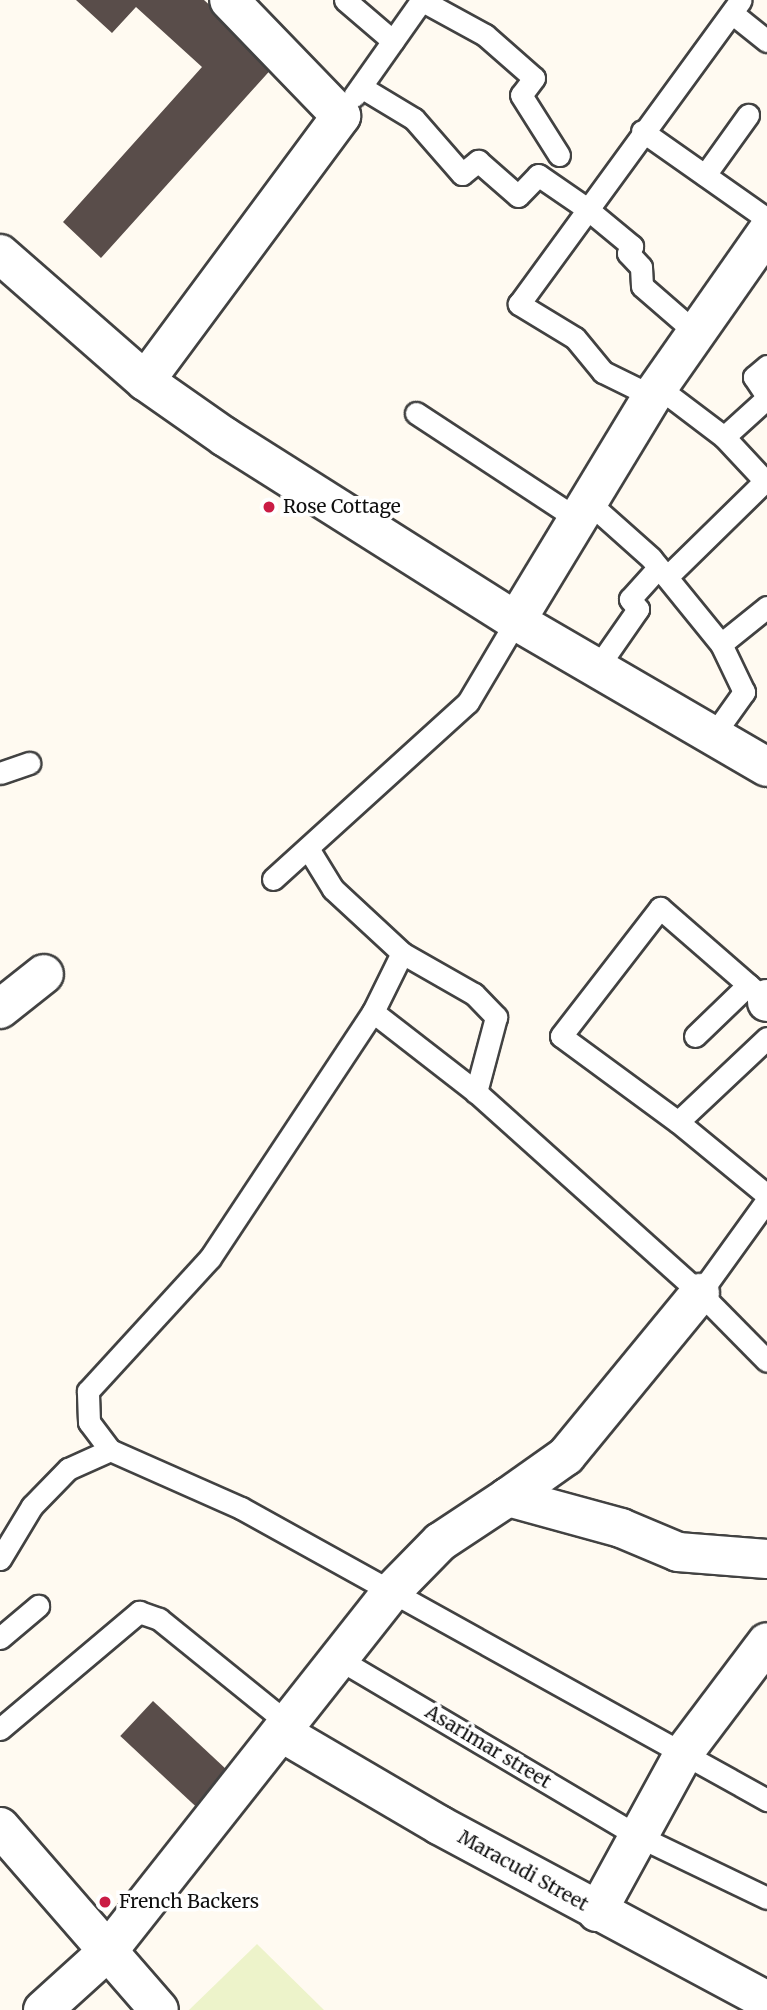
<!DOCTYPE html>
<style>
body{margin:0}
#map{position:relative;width:767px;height:2010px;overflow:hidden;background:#fffaf1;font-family:Merriweather,serif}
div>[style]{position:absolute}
.pitch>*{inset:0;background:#edf3ca}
.building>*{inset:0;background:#594d4a;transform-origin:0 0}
.roads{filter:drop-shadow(2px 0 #424242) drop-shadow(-2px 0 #424242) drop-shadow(0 2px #424242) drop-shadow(0 -2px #424242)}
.lane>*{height:21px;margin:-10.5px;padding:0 10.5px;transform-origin:10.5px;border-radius:10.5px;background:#fff}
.street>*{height:38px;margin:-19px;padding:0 19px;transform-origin:19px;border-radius:19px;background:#fff}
.dots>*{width:19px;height:19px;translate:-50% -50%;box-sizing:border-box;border:4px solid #fff;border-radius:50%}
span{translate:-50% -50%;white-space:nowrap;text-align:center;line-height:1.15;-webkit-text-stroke:7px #fff;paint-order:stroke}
.poi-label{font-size:19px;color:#0f0f0f}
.left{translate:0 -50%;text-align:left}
.street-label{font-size:19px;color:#0f0f0f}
</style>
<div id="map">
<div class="pitch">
<div style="clip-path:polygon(257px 1944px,324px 2010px,189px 2010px)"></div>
</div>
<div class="building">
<div style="clip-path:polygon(76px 0,204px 0,275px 65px,101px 258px,63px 222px,202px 67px,136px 7px,112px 33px)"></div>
<div style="left:153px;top:1701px;width:103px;height:48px;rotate:43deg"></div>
</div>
<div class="roads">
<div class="lane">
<div style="left:345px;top:0;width:63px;rotate:40.5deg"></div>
<div style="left:421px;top:0;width:73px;rotate:28.7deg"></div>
<div style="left:485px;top:35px;width:65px;rotate:41.3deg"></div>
<div style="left:534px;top:78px;width:21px;rotate:127deg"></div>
<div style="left:521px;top:95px;width:71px;rotate:57.7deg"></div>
<div style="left:732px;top:13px;width:45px;rotate:38.7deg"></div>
<div style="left:361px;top:87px;width:62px;rotate:31.1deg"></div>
<div style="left:414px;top:119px;width:73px;rotate:48.9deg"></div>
<div style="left:462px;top:174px;width:21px;rotate:-39deg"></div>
<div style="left:478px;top:161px;width:53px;rotate:41.2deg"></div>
<div style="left:518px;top:196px;width:29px;rotate:-46deg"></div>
<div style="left:538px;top:175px;width:58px;rotate:34.5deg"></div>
<div style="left:586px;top:208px;width:60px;rotate:39.6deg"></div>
<div style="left:632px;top:246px;width:8px;rotate:120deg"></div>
<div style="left:628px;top:253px;width:19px;rotate:47deg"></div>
<div style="left:641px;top:267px;width:19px;rotate:87deg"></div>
<div style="left:642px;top:286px;width:70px;rotate:41deg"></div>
<div style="left:354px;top:96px;width:116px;rotate:-54.8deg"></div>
<div style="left:642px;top:131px;width:153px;rotate:35.1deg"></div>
<div style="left:705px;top:175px;width:74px;rotate:-54.4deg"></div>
<div style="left:767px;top:366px;width:17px;rotate:140deg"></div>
<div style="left:754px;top:377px;width:23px;rotate:56deg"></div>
<div style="left:658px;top:387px;width:83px;rotate:37.1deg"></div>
<div style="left:724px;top:437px;width:60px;rotate:47deg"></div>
<div style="left:652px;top:396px;width:55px;rotate:-153.9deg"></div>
<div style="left:603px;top:372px;width:44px;rotate:-129.5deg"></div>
<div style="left:575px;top:338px;width:66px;rotate:-148.7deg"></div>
<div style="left:519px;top:304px;width:376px;rotate:-53.9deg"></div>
<div style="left:416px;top:413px;width:191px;rotate:33.3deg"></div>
<div style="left:724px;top:437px;width:58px;rotate:-42.2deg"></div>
<div style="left:586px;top:500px;width:87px;rotate:41.7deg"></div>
<div style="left:651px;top:558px;width:111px;rotate:50.9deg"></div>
<div style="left:597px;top:668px;width:72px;rotate:-55.2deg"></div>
<div style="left:638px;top:609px;width:13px;rotate:-129deg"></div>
<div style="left:630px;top:599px;width:39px;rotate:-48deg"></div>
<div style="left:656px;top:570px;width:15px;rotate:11deg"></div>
<div style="left:671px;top:573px;width:134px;rotate:-44.4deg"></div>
<div style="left:714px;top:734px;width:52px;rotate:-54.5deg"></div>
<div style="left:744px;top:692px;width:53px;rotate:-115.6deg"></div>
<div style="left:721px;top:644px;width:59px;rotate:-38.8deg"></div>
<div style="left:0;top:773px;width:31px;rotate:-19deg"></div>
<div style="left:309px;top:850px;width:46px;rotate:58.4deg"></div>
<div style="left:333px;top:889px;width:94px;rotate:42.8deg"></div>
<div style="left:402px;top:953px;width:66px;rotate:116.2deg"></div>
<div style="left:273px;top:879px;width:263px;rotate:-42.2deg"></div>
<div style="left:468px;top:702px;width:94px;rotate:-59.3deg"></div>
<div style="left:402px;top:953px;width:83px;rotate:29.7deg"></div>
<div style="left:474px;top:994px;width:32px;rotate:46deg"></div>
<div style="left:496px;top:1017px;width:78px;rotate:104.9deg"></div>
<div style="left:695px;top:1036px;width:74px;rotate:-43.9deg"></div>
<div style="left:767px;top:1038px;width:122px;rotate:136.7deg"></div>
<div style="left:678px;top:1122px;width:115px;rotate:39.4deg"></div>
<div style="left:678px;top:1122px;width:145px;rotate:-143.7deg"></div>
<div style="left:561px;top:1036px;width:162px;rotate:-52.3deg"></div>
<div style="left:660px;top:908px;width:140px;rotate:41deg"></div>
<div style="left:700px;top:1293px;width:115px;rotate:-54.2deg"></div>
<div style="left:110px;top:1450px;width:143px;rotate:23.9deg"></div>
<div style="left:241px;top:1508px;width:602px;rotate:29.04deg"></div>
<div style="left:0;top:1559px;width:62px;rotate:-58.9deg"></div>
<div style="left:32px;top:1506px;width:52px;rotate:-45.8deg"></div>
<div style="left:68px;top:1469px;width:46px;rotate:-24.3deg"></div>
<div style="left:110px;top:1450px;width:35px;rotate:-127deg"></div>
<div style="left:89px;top:1422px;width:31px;rotate:-92deg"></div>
<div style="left:88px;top:1391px;width:180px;rotate:-47.5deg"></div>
<div style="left:210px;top:1258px;width:295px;rotate:-56.5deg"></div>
<div style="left:373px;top:1012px;width:130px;rotate:37.8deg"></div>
<div style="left:476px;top:1092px;width:301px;rotate:41.9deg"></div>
<div style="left:700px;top:1293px;width:95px;rotate:45.4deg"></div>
<div style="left:0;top:1638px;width:50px;rotate:-40.1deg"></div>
<div style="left:337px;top:1658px;width:350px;rotate:30.6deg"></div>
<div style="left:638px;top:1836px;width:143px;rotate:25.7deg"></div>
<div style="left:0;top:1729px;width:182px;rotate:-40.1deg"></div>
<div style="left:139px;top:1612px;width:21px;rotate:19deg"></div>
<div style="left:159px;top:1619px;width:169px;rotate:39deg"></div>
</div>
<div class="street">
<div style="left:0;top:254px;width:193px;rotate:41.2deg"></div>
<div style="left:145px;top:381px;width:98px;rotate:35deg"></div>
<div style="left:225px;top:437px;width:344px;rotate:32.3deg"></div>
<div style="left:516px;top:621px;width:290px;rotate:30.2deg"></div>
<div style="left:145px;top:381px;width:330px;rotate:-53.5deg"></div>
<div style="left:341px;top:116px;width:161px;rotate:-134deg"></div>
<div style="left:516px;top:621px;width:263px;rotate:-58.8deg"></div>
<div style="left:652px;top:396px;width:200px;rotate:-55deg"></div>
<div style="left:767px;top:999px;width:3px;rotate:90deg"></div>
<div style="left:0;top:1009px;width:56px;rotate:-38.5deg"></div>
<div style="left:508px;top:1497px;width:71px;rotate:-35.3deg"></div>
<div style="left:566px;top:1456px;width:211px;rotate:-50.6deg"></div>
<div style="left:284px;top:1734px;width:180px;rotate:30.4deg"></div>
<div style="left:439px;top:1825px;width:372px;rotate:28.2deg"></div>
<div style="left:0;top:1827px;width:242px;rotate:49deg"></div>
<div style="left:597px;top:1912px;width:183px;rotate:-61.3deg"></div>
<div style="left:685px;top:1751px;width:136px;rotate:-53deg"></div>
<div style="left:43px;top:2010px;width:86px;rotate:-42.2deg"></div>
<div style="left:107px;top:1952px;width:459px;rotate:-51.7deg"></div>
<div style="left:391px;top:1592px;width:70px;rotate:-45.6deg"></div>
<div style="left:440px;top:1542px;width:82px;rotate:-33.5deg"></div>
<div style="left:508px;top:1497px;width:117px;rotate:15.3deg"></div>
<div style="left:621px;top:1528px;width:62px;rotate:22.8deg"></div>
<div style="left:678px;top:1552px;width:89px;rotate:4.5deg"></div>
</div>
</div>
<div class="dots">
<div style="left:269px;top:507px;background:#ca1c44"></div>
<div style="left:105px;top:1902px;background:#ca1c44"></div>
</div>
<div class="poi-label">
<span class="left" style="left:283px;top:507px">Rose Cottage</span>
<span class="left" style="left:119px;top:1902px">French Backers</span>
</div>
<div class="street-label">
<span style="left:488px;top:1747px;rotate:31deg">Asarimar street</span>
<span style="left:523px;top:1871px;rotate:29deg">Maracudi Street</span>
</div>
</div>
